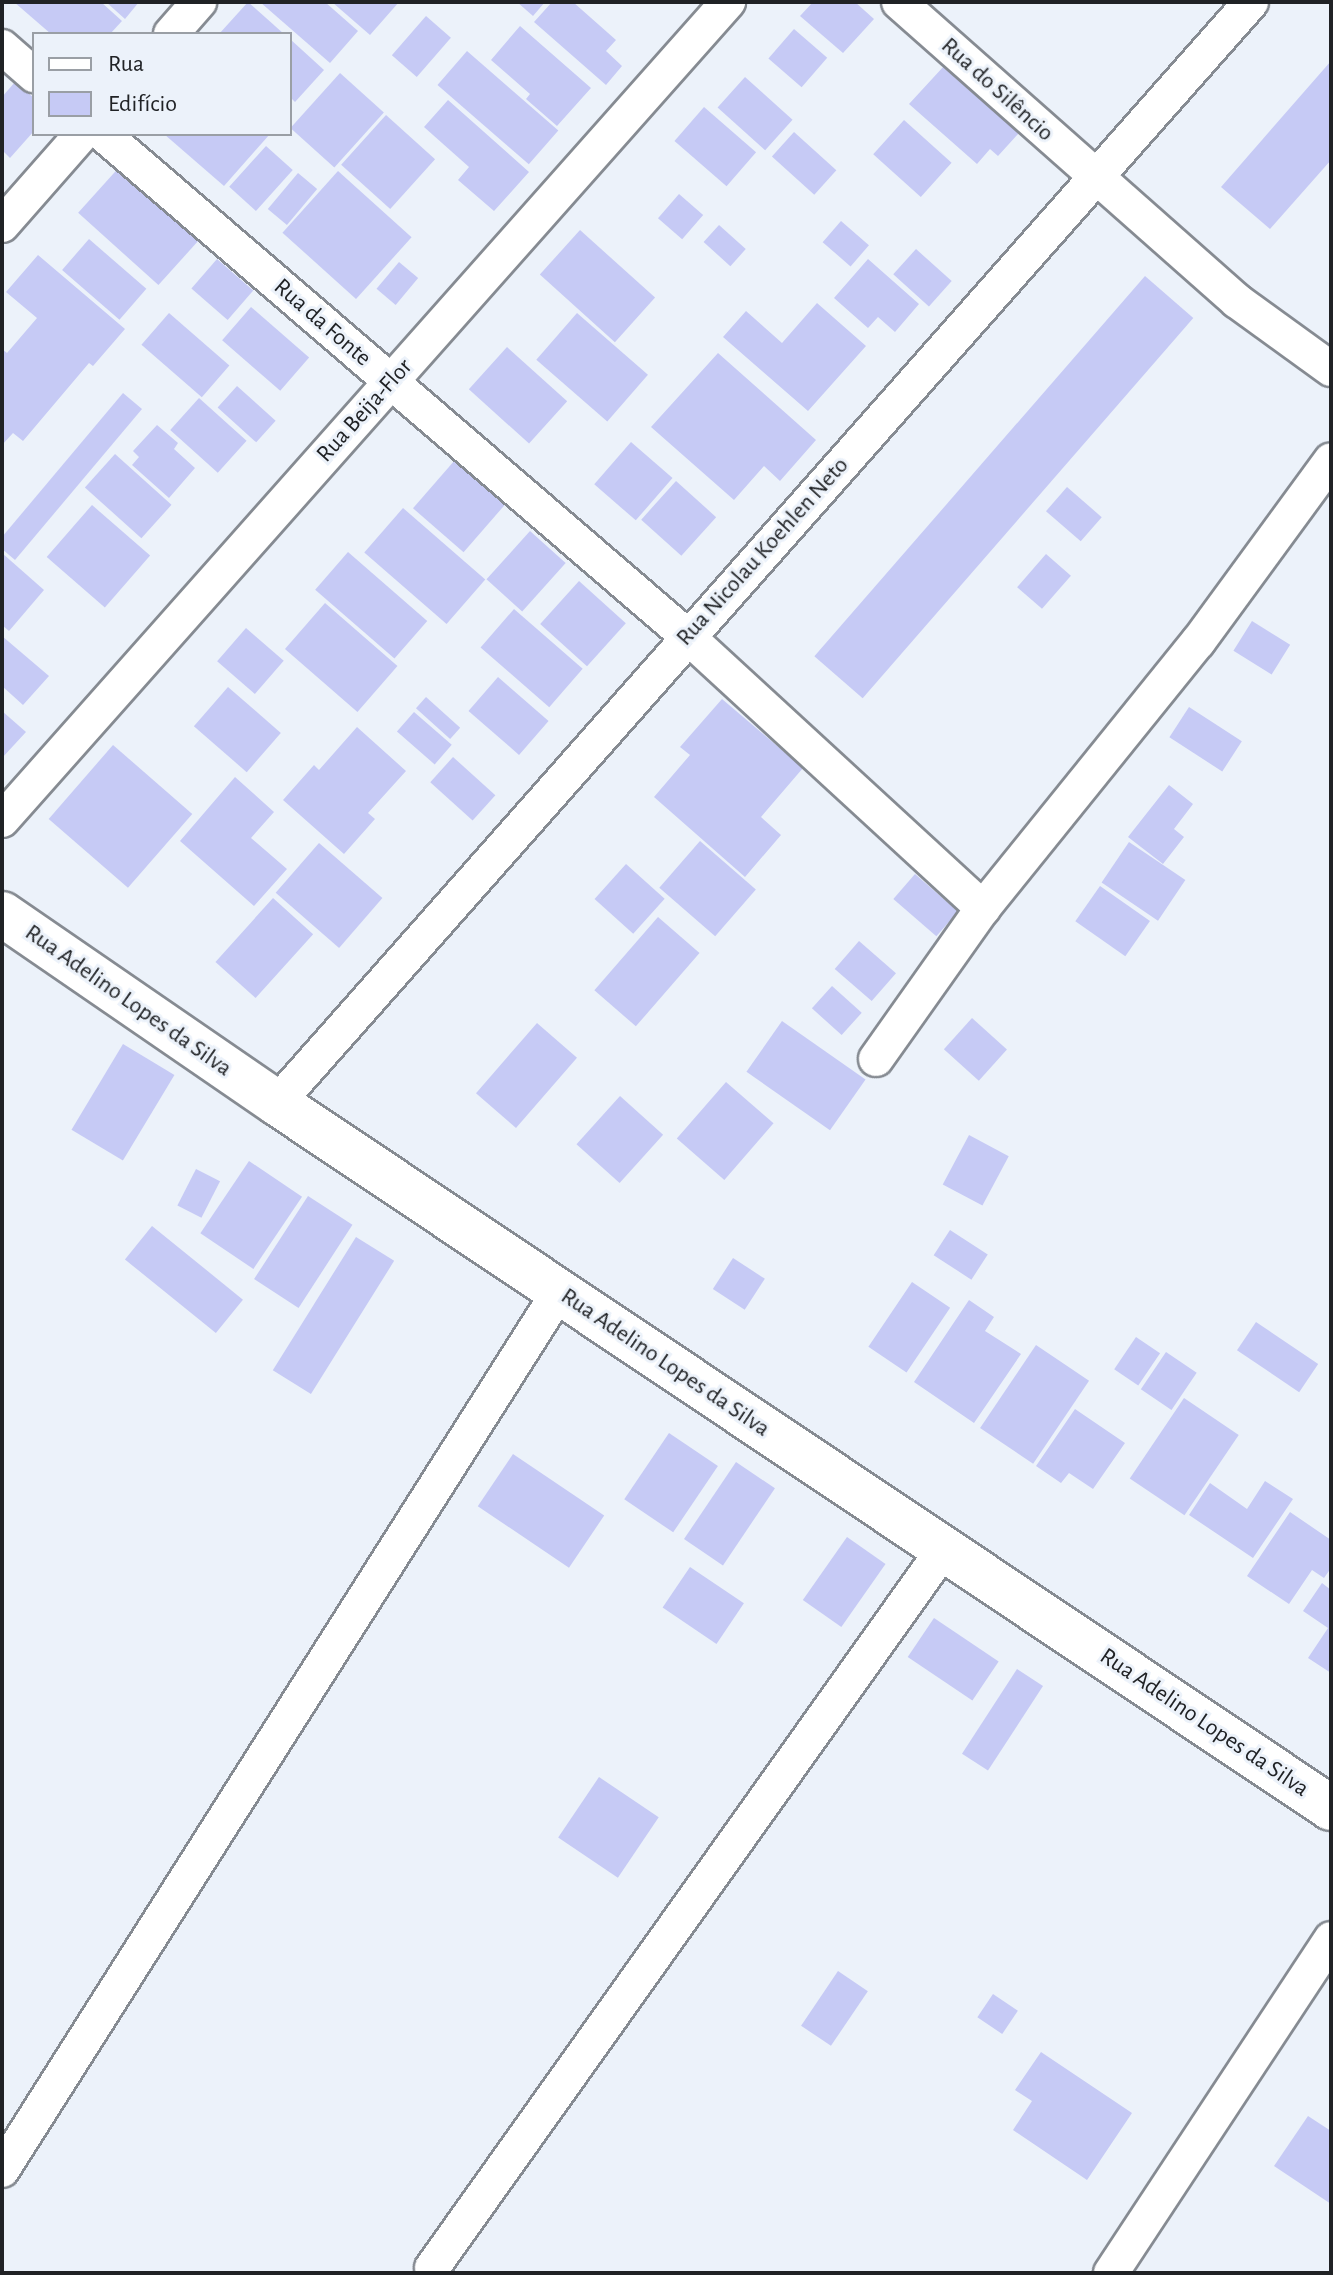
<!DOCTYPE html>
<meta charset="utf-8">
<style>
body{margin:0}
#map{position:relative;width:1333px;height:2275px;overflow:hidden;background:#ecf2fa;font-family:"Alegreya Sans",sans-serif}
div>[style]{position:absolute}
.building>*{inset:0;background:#c6caf5;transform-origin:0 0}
.roads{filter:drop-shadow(2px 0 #868b92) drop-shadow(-2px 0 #868b92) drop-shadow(0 2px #868b92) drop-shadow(0 -2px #868b92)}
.street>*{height:34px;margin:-17px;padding:0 17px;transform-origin:17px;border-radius:17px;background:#fff}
.secondary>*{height:44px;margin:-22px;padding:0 22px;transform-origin:22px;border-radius:22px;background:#fff}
span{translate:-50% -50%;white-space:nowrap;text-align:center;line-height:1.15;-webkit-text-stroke:6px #ecf2fa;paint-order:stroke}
.street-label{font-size:24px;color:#202225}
.frame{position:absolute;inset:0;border:4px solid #202225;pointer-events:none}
.legend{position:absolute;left:32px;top:32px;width:260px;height:104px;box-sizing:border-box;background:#ecf2fa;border:2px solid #9a9fa5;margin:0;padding:10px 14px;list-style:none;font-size:24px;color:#202225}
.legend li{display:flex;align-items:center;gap:16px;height:40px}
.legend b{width:40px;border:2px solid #9a9fa5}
</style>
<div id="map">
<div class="building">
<div style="clip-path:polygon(14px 2px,101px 2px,122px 21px,110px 34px,51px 34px)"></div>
<div style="clip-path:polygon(106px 2px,139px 2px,125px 19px)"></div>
<div style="clip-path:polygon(248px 2px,284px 34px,219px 34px)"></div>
<div style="clip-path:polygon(260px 2px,325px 2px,358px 31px,330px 63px)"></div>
<div style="clip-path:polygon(332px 2px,399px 2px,370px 35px)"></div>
<div style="clip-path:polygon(517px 2px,545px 2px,533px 16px)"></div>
<div style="clip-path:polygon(552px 2px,573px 2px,616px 40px,606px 51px,622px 66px,606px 85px,534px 22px)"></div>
<div style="clip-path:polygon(813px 2px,855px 2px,874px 19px,843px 53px,800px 16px)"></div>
<div style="left:426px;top:16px;width:33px;height:52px;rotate:41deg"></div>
<div style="clip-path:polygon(520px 26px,591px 88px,557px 126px,526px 99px,530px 94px,491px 60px)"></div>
<div style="left:794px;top:29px;width:44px;height:39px;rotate:41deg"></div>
<div style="clip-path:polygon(290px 39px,324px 70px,295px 102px,290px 97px)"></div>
<div style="left:467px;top:51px;width:121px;height:45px;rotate:41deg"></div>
<div style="clip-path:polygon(1331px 61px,1331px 160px,1270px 229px,1221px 187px)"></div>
<div style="clip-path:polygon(944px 66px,1019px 133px,998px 156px,990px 149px,977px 164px,909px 104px)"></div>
<div style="left:340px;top:73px;width:59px;height:74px;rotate:42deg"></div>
<div style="left:745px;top:77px;width:64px;height:41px;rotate:42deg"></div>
<div style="clip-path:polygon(15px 82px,34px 98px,34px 131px,10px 158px,2px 150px,2px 97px)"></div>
<div style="clip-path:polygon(448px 100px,529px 172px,494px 211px,458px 180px,469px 167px,424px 127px)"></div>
<div style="left:704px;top:107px;width:69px;height:45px;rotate:41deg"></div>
<div style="left:386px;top:115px;width:66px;height:67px;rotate:42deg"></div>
<div style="left:904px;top:120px;width:64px;height:46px;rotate:42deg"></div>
<div style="left:794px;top:132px;width:57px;height:33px;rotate:42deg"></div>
<div style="clip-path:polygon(164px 134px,270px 134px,224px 186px)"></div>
<div style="left:266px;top:146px;width:36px;height:55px;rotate:42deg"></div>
<div style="left:123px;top:163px;width:108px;height:67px;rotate:42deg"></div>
<div style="left:338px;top:171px;width:99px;height:83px;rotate:42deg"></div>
<div style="left:298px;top:173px;width:25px;height:47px;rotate:40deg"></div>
<div style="left:679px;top:194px;width:32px;height:32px;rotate:41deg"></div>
<div style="left:841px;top:221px;width:37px;height:28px;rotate:41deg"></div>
<div style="left:719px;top:225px;width:36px;height:23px;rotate:42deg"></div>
<div style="left:580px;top:230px;width:101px;height:60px;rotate:42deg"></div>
<div style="left:89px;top:239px;width:76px;height:41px;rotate:41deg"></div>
<div style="left:916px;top:249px;width:48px;height:34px;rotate:42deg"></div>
<div style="clip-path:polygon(38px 255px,125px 329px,93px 366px,89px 363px,23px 441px,13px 433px,2px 445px,2px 349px,7px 353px,37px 318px,6px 292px)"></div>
<div style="left:217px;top:259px;width:48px;height:39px;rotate:41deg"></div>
<div style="clip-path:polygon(868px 259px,919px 304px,895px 332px,878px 317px,868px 328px,834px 298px)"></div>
<div style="left:399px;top:262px;width:25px;height:35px;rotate:40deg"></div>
<div style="left:1145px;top:276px;width:64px;height:504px;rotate:41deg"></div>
<div style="clip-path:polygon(817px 303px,866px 346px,808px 411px,723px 337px,746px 311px,782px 343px)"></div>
<div style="left:251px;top:307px;width:77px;height:44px;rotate:41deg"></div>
<div style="left:169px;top:313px;width:80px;height:42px;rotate:41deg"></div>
<div style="left:577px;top:313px;width:94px;height:62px;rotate:41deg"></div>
<div style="left:507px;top:347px;width:81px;height:57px;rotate:42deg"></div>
<div style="clip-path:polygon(718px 353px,816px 440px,780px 481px,764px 466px,734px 500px,651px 427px)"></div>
<div style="left:237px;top:386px;width:52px;height:29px;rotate:42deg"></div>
<div style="clip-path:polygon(123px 393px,142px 409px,15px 560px,2px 549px,2px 537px)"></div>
<div style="left:199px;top:398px;width:64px;height:43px;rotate:42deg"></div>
<div style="clip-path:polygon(157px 425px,178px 443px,174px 449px,195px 468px,169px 498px,132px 465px,139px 457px,133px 451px)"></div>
<div style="left:631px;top:442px;width:55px;height:56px;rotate:41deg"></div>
<div style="left:115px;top:454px;width:76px;height:45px;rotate:42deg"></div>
<div style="left:455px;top:460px;width:67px;height:64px;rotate:41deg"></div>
<div style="left:676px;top:481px;width:54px;height:52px;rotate:42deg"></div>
<div style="left:1067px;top:487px;width:46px;height:32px;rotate:41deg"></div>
<div style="left:92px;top:505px;width:77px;height:69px;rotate:41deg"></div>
<div style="left:403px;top:508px;width:109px;height:59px;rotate:41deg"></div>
<div style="left:530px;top:531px;width:48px;height:65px;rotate:42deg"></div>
<div style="left:348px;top:552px;width:105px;height:50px;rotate:41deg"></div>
<div style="clip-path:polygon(2px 553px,44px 590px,9px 631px,2px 625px)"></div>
<div style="left:1046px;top:554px;width:33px;height:44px;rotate:41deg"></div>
<div style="left:579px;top:581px;width:63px;height:58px;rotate:42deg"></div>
<div style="left:325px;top:603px;width:96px;height:61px;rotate:41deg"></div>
<div style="left:514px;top:609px;width:91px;height:51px;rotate:41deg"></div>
<div style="left:1252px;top:621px;width:45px;height:35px;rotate:32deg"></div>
<div style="left:246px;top:628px;width:50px;height:44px;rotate:41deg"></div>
<div style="clip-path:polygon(2px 636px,49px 676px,23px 705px,2px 686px)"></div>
<div style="left:498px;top:677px;width:67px;height:45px;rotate:41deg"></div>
<div style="left:228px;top:687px;width:70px;height:52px;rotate:41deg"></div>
<div style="left:426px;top:697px;width:46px;height:15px;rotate:42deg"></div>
<div style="clip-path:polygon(722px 699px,803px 768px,761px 817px,781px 835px,745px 877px,654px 797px,690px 755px,680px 747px)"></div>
<div style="left:1189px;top:707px;width:63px;height:36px;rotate:33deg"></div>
<div style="clip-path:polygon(2px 711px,26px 732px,2px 758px)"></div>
<div style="left:414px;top:712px;width:50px;height:26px;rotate:41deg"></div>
<div style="clip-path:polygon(357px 727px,406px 771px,368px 813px,375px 819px,344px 854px,283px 800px,314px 765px,319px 770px)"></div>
<div style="left:113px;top:745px;width:105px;height:98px;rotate:41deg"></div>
<div style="left:453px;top:757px;width:57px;height:34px;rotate:42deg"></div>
<div style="clip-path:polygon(235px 777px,274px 812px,251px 838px,287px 869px,254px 906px,180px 841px)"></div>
<div style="clip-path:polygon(1169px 785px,1193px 804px,1174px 829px,1184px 837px,1163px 864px,1128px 837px)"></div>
<div style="left:700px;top:841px;width:74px;height:62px;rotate:41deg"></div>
<div style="left:1129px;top:842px;width:68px;height:49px;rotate:34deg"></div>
<div style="left:319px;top:843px;width:84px;height:66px;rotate:41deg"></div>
<div style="left:626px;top:864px;width:52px;height:47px;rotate:42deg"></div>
<div style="left:915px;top:874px;width:57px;height:33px;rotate:41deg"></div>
<div style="left:1100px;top:886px;width:61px;height:43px;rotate:35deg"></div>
<div style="left:273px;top:898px;width:54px;height:86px;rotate:42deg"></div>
<div style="left:658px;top:917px;width:55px;height:97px;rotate:41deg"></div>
<div style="left:859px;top:941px;width:49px;height:37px;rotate:41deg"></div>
<div style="left:832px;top:986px;width:40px;height:30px;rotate:42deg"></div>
<div style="left:972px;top:1018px;width:47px;height:42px;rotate:42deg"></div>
<div style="left:782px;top:1021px;width:102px;height:62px;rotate:35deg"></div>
<div style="left:537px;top:1023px;width:53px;height:93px;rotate:41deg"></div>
<div style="left:123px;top:1044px;width:60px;height:100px;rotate:31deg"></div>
<div style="left:726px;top:1082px;width:63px;height:75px;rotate:41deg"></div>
<div style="left:620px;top:1096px;width:58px;height:65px;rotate:42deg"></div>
<div style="left:969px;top:1135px;width:45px;height:56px;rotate:28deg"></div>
<div style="left:249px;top:1161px;width:64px;height:87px;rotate:34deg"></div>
<div style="left:196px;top:1169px;width:27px;height:41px;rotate:27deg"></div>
<div style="left:308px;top:1196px;width:53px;height:99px;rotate:33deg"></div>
<div style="left:152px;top:1226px;width:117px;height:43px;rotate:39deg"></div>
<div style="left:950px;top:1230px;width:45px;height:30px;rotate:33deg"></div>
<div style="left:356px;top:1237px;width:45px;height:157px;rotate:32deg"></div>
<div style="left:733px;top:1258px;width:38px;height:37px;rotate:33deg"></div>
<div style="left:912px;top:1282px;width:46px;height:78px;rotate:34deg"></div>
<div style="clip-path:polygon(969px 1300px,994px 1317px,985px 1331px,1021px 1354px,974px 1423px,914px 1382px)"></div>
<div style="left:1256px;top:1322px;width:75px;height:34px;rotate:34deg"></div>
<div style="left:1136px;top:1337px;width:29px;height:39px;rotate:34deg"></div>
<div style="left:1036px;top:1345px;width:64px;height:100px;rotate:34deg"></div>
<div style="left:1166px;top:1352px;width:37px;height:45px;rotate:34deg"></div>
<div style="left:1184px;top:1398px;width:66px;height:97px;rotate:34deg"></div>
<div style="clip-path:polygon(1075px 1409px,1125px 1443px,1093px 1489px,1069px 1473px,1061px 1483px,1036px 1466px)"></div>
<div style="left:669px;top:1433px;width:59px;height:80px;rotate:34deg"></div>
<div style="left:513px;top:1454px;width:110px;height:63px;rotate:34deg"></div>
<div style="left:736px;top:1462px;width:47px;height:93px;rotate:34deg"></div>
<div style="clip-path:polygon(1265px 1481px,1293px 1499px,1253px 1558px,1189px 1515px,1210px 1483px,1247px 1509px)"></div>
<div style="clip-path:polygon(1290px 1512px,1331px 1540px,1331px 1568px,1324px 1578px,1312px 1570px,1289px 1604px,1247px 1576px)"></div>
<div style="left:847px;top:1537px;width:47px;height:77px;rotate:35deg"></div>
<div style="left:690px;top:1567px;width:65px;height:49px;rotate:34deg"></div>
<div style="clip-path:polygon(1322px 1583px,1331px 1590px,1331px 1673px,1308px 1658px,1328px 1628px,1303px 1611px)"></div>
<div style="left:934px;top:1618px;width:78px;height:47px;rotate:34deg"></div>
<div style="left:1017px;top:1669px;width:31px;height:101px;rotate:33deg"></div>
<div style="left:599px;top:1777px;width:72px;height:73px;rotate:34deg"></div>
<div style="left:838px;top:1971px;width:36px;height:66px;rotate:34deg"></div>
<div style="left:993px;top:1994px;width:30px;height:28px;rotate:34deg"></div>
<div style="clip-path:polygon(1041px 2052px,1132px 2113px,1087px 2180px,1013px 2130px,1032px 2101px,1015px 2090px)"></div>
<div style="clip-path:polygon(1308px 2116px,1331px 2131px,1331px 2204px,1274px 2166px)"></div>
</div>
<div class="roads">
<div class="street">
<div style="left:899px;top:2px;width:451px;rotate:41.5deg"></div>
<div style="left:1237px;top:301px;width:116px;rotate:35.9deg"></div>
<div style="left:171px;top:34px;width:43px;rotate:-48.8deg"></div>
<div style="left:2px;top:47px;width:43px;rotate:41.2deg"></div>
<div style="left:103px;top:134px;width:772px;rotate:40.69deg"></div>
<div style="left:688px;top:637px;width:401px;rotate:42.6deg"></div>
<div style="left:2px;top:225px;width:121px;rotate:-48.7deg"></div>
<div style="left:2px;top:820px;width:1094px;rotate:-48.41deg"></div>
<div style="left:876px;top:1059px;width:185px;rotate:-54.7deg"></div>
<div style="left:983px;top:908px;width:342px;rotate:-51.1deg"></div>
<div style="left:1198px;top:642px;width:225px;rotate:-53.8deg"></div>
<div style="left:277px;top:1103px;width:1470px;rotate:-48.5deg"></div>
<div style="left:2px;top:2170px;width:1040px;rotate:-57.61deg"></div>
<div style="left:432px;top:2268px;width:883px;rotate:-54.55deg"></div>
<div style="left:1111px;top:2273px;width:400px;rotate:-56.6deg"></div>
</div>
<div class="secondary">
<div style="left:2px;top:914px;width:334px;rotate:34.5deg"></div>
<div style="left:277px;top:1103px;width:1268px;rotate:33.78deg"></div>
</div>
</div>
<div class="street-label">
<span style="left:997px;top:90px;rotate:42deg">Rua do Silêncio</span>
<span style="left:322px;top:323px;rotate:41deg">Rua da Fonte</span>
<span style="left:365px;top:411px;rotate:-48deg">Rua Beija-Flor</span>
<span style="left:763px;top:552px;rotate:-48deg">Rua Nicolau Koehlen Neto</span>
<span style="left:128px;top:1001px;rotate:35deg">Rua Adelino Lopes da Silva</span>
<span style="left:665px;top:1363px;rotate:34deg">Rua Adelino Lopes da Silva</span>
<span style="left:1204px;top:1723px;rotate:34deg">Rua Adelino Lopes da Silva</span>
</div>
<div class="frame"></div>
<ul class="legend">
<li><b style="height:10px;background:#fff"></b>Rua</li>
<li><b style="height:22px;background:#c6caf5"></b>Edifício</li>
</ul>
</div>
